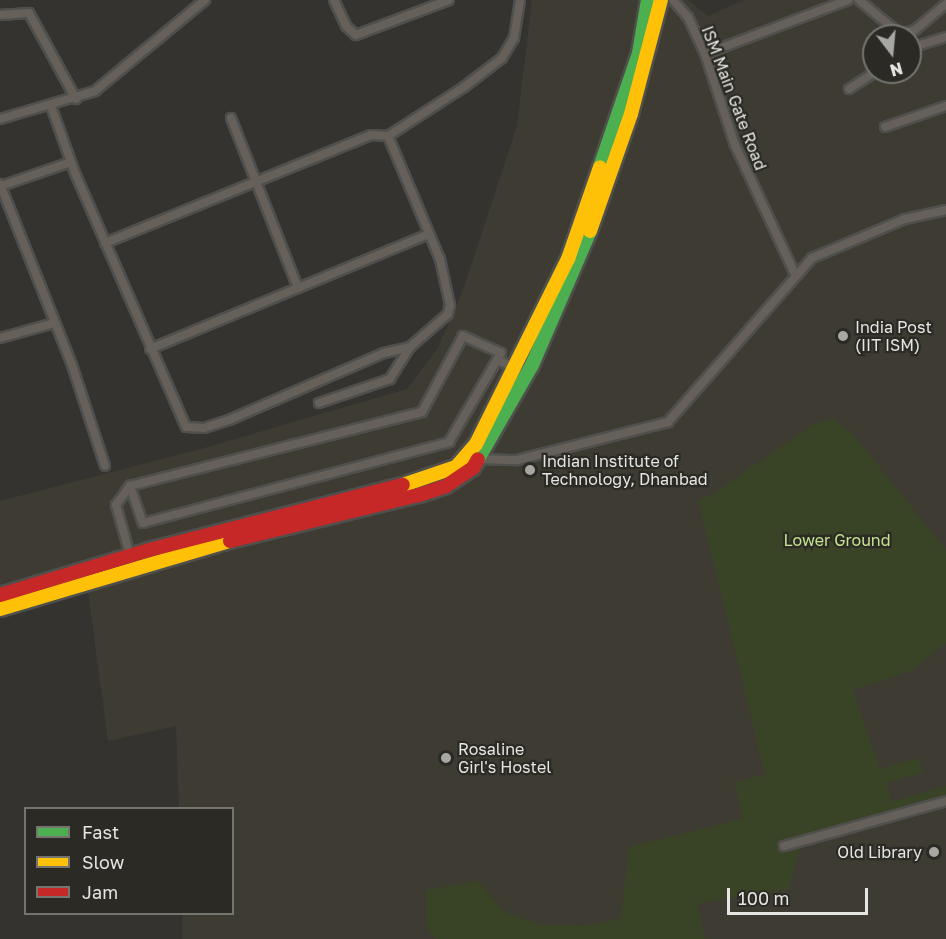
<!DOCTYPE html>
<style>
body{margin:0}
#map{position:relative;width:946px;height:939px;overflow:hidden;background:#343330;font-family:"Golos Text",sans-serif}
div>[style]{position:absolute}
.built>*{inset:0;background:#3e3c32}
.green>*{inset:0;background:#394427}
.roads{filter:drop-shadow(2px 0 #4f4f4d) drop-shadow(-2px 0 #4f4f4d) drop-shadow(0 2px #4f4f4d) drop-shadow(0 -2px #4f4f4d)}
.street>*{height:8px;margin:-4px;padding:0 4px;transform-origin:4px;border-radius:4px;background:#656059}
.fast>*{height:14px;margin:-7px;padding:0 7px;transform-origin:7px;border-radius:7px;background:#4caf50}
.slow>*{height:14px;margin:-7px;padding:0 7px;transform-origin:7px;border-radius:7px;background:#ffc107}
.jam>*{height:14px;margin:-7px;padding:0 7px;transform-origin:7px;border-radius:7px;background:#c62828}
.dots>*{width:16px;height:16px;translate:-50% -50%;box-sizing:border-box;border:3px solid #2b2a25;border-radius:50%}
span{translate:-50% -50%;white-space:nowrap;text-align:center;line-height:1.15;-webkit-text-stroke:4.5px #2b2a25;paint-order:stroke}
.street-label{font-size:16px;color:#e5e5e1}
.poi-label{font-size:16px;color:#e5e5e1}
.left{translate:0 -50%;text-align:left}
.right{translate:-100% -50%;text-align:right}
.park-label{font-size:16px;color:#c4e58f}
.legend{position:absolute;left:24px;top:807px;width:210px;height:108px;box-sizing:border-box;background:#2b2a25;border:2px solid #757570;margin:0;padding:8px 10px;list-style:none;font-size:18px;color:#e5e5e1}
.legend li{display:flex;align-items:center;gap:12px;height:30px}
.legend b{width:30px;border:2px solid #757570}
.north{position:absolute;left:862px;top:24px;width:60px;height:60px;box-sizing:border-box;background:#2b2a25;border:2px solid #757570;border-radius:50%;rotate:164deg;font-size:16px;font-weight:700;line-height:24px;text-align:center;color:#e5e5e1}
.north::after{content:'';display:block;margin:auto;width:21px;height:27px;background:#a7a7a3;clip-path:polygon(50% 0,100% 100%,50% 72%,0 100%)}
.scale{position:absolute;left:727px;top:888px;width:141px;height:27px;box-sizing:border-box;border:3px solid #e5e5e1;border-top:0;padding-left:8px;font-size:18px;line-height:21px;white-space:nowrap;color:#e5e5e1;-webkit-text-stroke:4px #2b2a25;paint-order:stroke}
</style>
<div id="map">
<div class="built">
<div style="clip-path:polygon(evenodd,532px 0,688px 0,708px 16px,744px 0,946px 0,946px 939px,182px 939px,182px 914px,232px 914px,232px 808px,179px 808px,176px 726px,108px 741px,84px 561px,0 586px,0 501px,201px 449px,407px 389px,438px 348px,463px 290px,517px 126px,532px 0,874px 36px,910px 36px,910px 72px,874px 72px,874px 36px)"></div>
</div>
<div class="green">
<div style="clip-path:polygon(833px 419px,852px 433px,946px 550px,946px 643px,912px 670px,853px 690px,880px 769px,919px 758px,923px 773px,886px 783px,891px 802px,946px 786px,946px 800px,801px 844px,789px 889px,697px 904px,705px 939px,435px 939px,427px 927px,426px 890px,478px 881px,504px 912px,542px 925px,585px 926px,621px 918px,629px 847px,742px 819px,735px 783px,765px 774px,698px 500px,710px 496px,814px 424px)"></div>
</div>
<div class="roads">
<div class="street">
<div style="left:334px;top:0;width:29px;rotate:65deg"></div>
<div style="left:346px;top:26px;width:13px;rotate:42deg"></div>
<div style="left:356px;top:35px;width:99px;rotate:-20.6deg"></div>
<div style="left:673px;top:0;width:23px;rotate:49deg"></div>
<div style="left:688px;top:17px;width:41px;rotate:65.3deg"></div>
<div style="left:705px;top:54px;width:96px;rotate:71.8deg"></div>
<div style="left:735px;top:145px;width:142px;rotate:65.1deg"></div>
<div style="left:859px;top:0;width:53px;rotate:39.7deg"></div>
<div style="left:900px;top:34px;width:16px;rotate:-15deg"></div>
<div style="left:915px;top:30px;width:40px;rotate:-40deg"></div>
<div style="left:0;top:15px;width:29px;rotate:-4deg"></div>
<div style="left:29px;top:13px;width:98px;rotate:61.3deg"></div>
<div style="left:910px;top:48px;width:38px;rotate:-17deg"></div>
<div style="left:705px;top:54px;width:153px;rotate:-20.7deg"></div>
<div style="left:849px;top:89px;width:31px;rotate:-33deg"></div>
<div style="left:51px;top:106px;width:71px;rotate:70.3deg"></div>
<div style="left:75px;top:173px;width:277px;rotate:66.4deg"></div>
<div style="left:186px;top:427px;width:18px;rotate:3deg"></div>
<div style="left:204px;top:428px;width:26px;rotate:-18deg"></div>
<div style="left:229px;top:420px;width:169px;rotate:-23.4deg"></div>
<div style="left:384px;top:353px;width:27px;rotate:-13deg"></div>
<div style="left:231px;top:118px;width:183px;rotate:68.5deg"></div>
<div style="left:0;top:119px;width:99px;rotate:-16.4deg"></div>
<div style="left:95px;top:91px;width:143px;rotate:-39.6deg"></div>
<div style="left:885px;top:127px;width:65px;rotate:-19deg"></div>
<div style="left:388px;top:136px;width:90px;rotate:-32.8deg"></div>
<div style="left:464px;top:87px;width:48px;rotate:-37.3deg"></div>
<div style="left:502px;top:58px;width:23px;rotate:-59deg"></div>
<div style="left:514px;top:38px;width:38px;rotate:-81deg"></div>
<div style="left:0;top:184px;width:195px;rotate:68.3deg"></div>
<div style="left:72px;top:365px;width:106px;rotate:71.9deg"></div>
<div style="left:1px;top:186px;width:74px;rotate:-18.9deg"></div>
<div style="left:105px;top:243px;width:287px;rotate:-22.1deg"></div>
<div style="left:371px;top:135px;width:17px;rotate:3deg"></div>
<div style="left:388px;top:136px;width:134px;rotate:67.1deg"></div>
<div style="left:440px;top:259px;width:47px;rotate:77.7deg"></div>
<div style="left:450px;top:305px;width:9px;rotate:103deg"></div>
<div style="left:448px;top:314px;width:50px;rotate:139deg"></div>
<div style="left:410px;top:347px;width:38px;rotate:122deg"></div>
<div style="left:390px;top:379px;width:75px;rotate:161.3deg"></div>
<div style="left:0;top:338px;width:57px;rotate:-15.3deg"></div>
<div style="left:150px;top:349px;width:302px;rotate:-22.4deg"></div>
<div style="left:497px;top:360px;width:8px;rotate:-60deg"></div>
<div style="left:501px;top:353px;width:42px;rotate:-155.9deg"></div>
<div style="left:463px;top:336px;width:86px;rotate:118.3deg"></div>
<div style="left:422px;top:412px;width:301px;rotate:165.8deg"></div>
<div style="left:130px;top:486px;width:39px;rotate:71deg"></div>
<div style="left:143px;top:523px;width:317px;rotate:-14.8deg"></div>
<div style="left:449px;top:442px;width:95px;rotate:-59.7deg"></div>
<div style="left:497px;top:360px;width:22px;rotate:22deg"></div>
<div style="left:480px;top:459px;width:37px;rotate:2deg"></div>
<div style="left:517px;top:460px;width:156px;rotate:-14.1deg"></div>
<div style="left:668px;top:422px;width:218px;rotate:-48.7deg"></div>
<div style="left:812px;top:258px;width:101px;rotate:-22.8deg"></div>
<div style="left:905px;top:219px;width:42px;rotate:-12.4deg"></div>
<div style="left:130px;top:555px;width:52px;rotate:-105.6deg"></div>
<div style="left:116px;top:505px;width:24px;rotate:-54deg"></div>
<div style="left:784px;top:846px;width:168px;rotate:-15.5deg"></div>
</div>
<div class="fast">
<div style="left:600px;top:167px;width:120px;rotate:-71.1deg"></div>
<div style="left:639px;top:53px;width:54px;rotate:-80.4deg"></div>
<div style="left:478px;top:459px;width:108px;rotate:-60.1deg"></div>
<div style="left:532px;top:365px;width:146px;rotate:-66.6deg"></div>
</div>
<div class="slow">
<div style="left:590px;top:231px;width:124px;rotate:-70.7deg"></div>
<div style="left:631px;top:114px;width:118px;rotate:-75.3deg"></div>
<div style="left:403px;top:485px;width:56px;rotate:-18.8deg"></div>
<div style="left:456px;top:467px;width:30px;rotate:-49deg"></div>
<div style="left:476px;top:444px;width:207px;rotate:-63.6deg"></div>
<div style="left:568px;top:259px;width:97px;rotate:-70.8deg"></div>
<div style="left:0;top:609px;width:240px;rotate:-16.5deg"></div>
</div>
<div class="jam">
<div style="left:230px;top:541px;width:195px;rotate:-13.7deg"></div>
<div style="left:419px;top:495px;width:28px;rotate:-18deg"></div>
<div style="left:446px;top:486px;width:32px;rotate:-34deg"></div>
<div style="left:473px;top:468px;width:10px;rotate:-61deg"></div>
<div style="left:0;top:595px;width:156px;rotate:-16.8deg"></div>
<div style="left:149px;top:550px;width:262px;rotate:-14.4deg"></div>
</div>
</div>
<div class="dots">
<div style="left:843px;top:336px;background:#a7a7a3"></div>
<div style="left:530px;top:470px;background:#a7a7a3"></div>
<div style="left:446px;top:758px;background:#a7a7a3"></div>
<div style="left:934px;top:852px;background:#a7a7a3"></div>
</div>
<div class="street-label">
<span style="left:734px;top:98px;rotate:69deg">ISM Main Gate Road</span>
</div>
<div class="poi-label">
<span class="left" style="left:855px;top:336px">India Post<br>(IIT ISM)</span>
<span class="left" style="left:542px;top:470px">Indian Institute of<br>Technology, Dhanbad</span>
<span class="left" style="left:458px;top:758px">Rosaline<br>Girl's Hostel</span>
<span class="right" style="left:922px;top:852px">Old Library</span>
</div>
<div class="park-label">
<span style="left:837px;top:540px">Lower Ground</span>
</div>
<ul class="legend">
<li><b style="height:8px;background:#4caf50"></b>Fast</li>
<li><b style="height:8px;background:#ffc107"></b>Slow</li>
<li><b style="height:8px;background:#c62828"></b>Jam</li>
</ul>
<div class="north">N</div>
<div class="scale">100 m</div>
</div>
